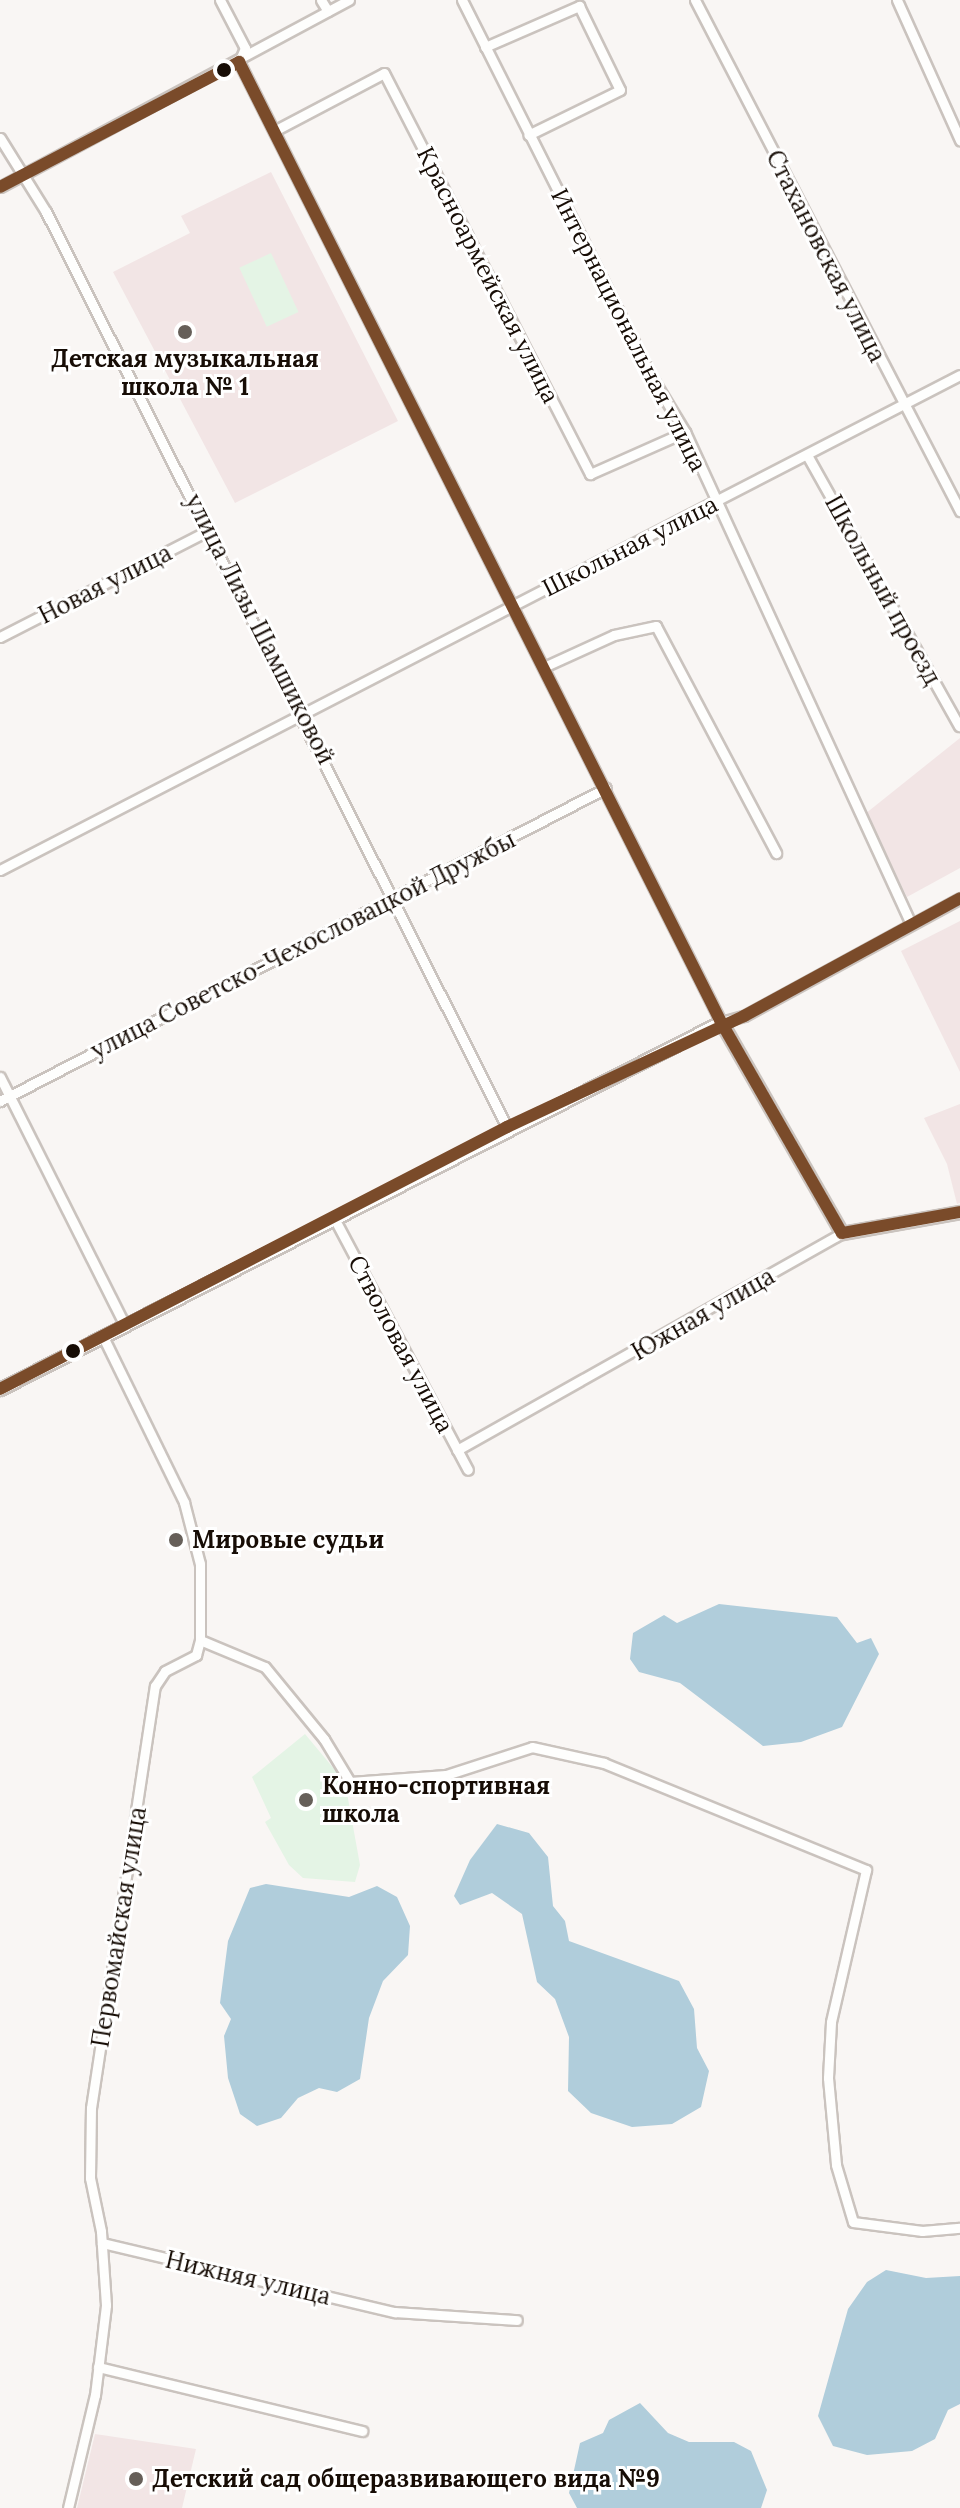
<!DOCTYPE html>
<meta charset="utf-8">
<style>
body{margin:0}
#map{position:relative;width:960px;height:2508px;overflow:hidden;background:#f9f6f4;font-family:Lora,serif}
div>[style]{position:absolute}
.education>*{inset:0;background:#f2e5e5}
.green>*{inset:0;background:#e4f4e5;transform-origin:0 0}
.water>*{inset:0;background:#b0cddb}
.roads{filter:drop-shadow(2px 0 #cac3be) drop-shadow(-2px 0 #cac3be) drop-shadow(0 2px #cac3be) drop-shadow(0 -2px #cac3be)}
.minor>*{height:9px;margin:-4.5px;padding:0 4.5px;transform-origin:4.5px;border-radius:4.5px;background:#fefefd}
.tertiary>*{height:11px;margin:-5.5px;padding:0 5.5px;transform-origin:5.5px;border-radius:5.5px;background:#fefefd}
.bus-1>*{height:12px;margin:-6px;padding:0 6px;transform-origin:6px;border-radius:6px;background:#7a4b2a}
.dots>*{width:22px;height:22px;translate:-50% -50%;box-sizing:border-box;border:4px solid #fff;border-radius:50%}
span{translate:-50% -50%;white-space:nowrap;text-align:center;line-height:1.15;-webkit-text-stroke:6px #fff;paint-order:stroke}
.street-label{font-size:24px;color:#170d06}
.poi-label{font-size:24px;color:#170d06;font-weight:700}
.left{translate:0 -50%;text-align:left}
</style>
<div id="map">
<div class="education">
<div style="clip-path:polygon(271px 172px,398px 421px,235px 503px,113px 272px,190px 233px,181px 216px)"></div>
<div style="clip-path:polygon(960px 738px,960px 868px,907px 897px,865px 814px)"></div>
<div style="clip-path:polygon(960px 921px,960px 1072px,901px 951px)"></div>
<div style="clip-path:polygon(960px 1104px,960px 1203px,957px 1204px,947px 1164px,924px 1118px)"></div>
<div style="clip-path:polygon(95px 2434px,196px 2449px,182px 2508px,77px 2508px)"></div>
</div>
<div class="green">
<div style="left:271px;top:253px;width:65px;height:35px;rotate:65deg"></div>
<div style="clip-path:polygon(305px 1734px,345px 1782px,360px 1865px,355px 1882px,303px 1878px,289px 1865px,265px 1822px,271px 1818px,252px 1777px)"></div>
</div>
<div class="water">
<div style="clip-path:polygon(719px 1604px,837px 1617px,857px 1643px,871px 1638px,879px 1654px,842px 1727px,801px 1742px,763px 1746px,680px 1683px,639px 1672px,630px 1659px,633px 1633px,664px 1615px,677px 1623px)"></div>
<div style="clip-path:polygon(497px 1824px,529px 1833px,548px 1857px,553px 1906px,565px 1921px,569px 1941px,679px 1981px,694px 2009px,697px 2048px,709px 2071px,701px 2107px,672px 2124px,632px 2127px,591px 2113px,568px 2091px,569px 2037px,555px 1999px,537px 1982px,522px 1914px,492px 1893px,460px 1905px,454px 1896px,470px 1860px)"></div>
<div style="clip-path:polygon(266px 1884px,349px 1897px,377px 1886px,397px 1897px,410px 1926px,408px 1955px,383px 1981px,369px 2018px,360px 2079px,337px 2092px,319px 2088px,298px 2098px,281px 2118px,257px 2126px,240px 2114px,228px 2078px,224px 2036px,231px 2019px,220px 2003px,228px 1941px,250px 1888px)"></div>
<div style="clip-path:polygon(886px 2270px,926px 2278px,960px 2276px,960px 2404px,948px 2410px,935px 2439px,912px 2451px,867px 2455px,833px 2446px,818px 2416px,848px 2309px,867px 2282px)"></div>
<div style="clip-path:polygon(640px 2403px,668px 2433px,689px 2442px,734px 2442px,751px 2451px,767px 2490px,761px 2508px,577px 2508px,569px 2493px,580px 2443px,603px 2433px,609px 2420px)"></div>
</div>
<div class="roads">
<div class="minor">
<div style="left:220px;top:0;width:54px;rotate:62.5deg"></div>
<div style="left:245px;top:48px;width:15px;rotate:113deg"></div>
<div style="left:321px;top:0;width:13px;rotate:58deg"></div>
<div style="left:462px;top:0;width:421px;rotate:63.3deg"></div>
<div style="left:651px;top:376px;width:66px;rotate:58.7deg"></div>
<div style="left:685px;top:432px;width:541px;rotate:65.33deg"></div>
<div style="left:695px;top:0;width:576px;rotate:62.59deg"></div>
<div style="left:897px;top:0;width:154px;rotate:65.8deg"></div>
<div style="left:485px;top:47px;width:103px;rotate:-23.6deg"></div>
<div style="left:579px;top:6px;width:93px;rotate:64deg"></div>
<div style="left:620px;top:90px;width:102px;rotate:153.9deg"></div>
<div style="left:239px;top:62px;width:1074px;rotate:63.34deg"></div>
<div style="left:721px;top:1022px;width:24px;rotate:-15deg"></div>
<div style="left:744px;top:1016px;width:246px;rotate:-28.6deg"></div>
<div style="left:274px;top:131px;width:124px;rotate:-27.8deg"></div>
<div style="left:384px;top:73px;width:451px;rotate:62.8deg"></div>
<div style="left:590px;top:474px;width:104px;rotate:-23.9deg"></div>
<div style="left:0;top:138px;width:87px;rotate:58.1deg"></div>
<div style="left:46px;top:212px;width:1025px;rotate:63.26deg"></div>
<div style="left:0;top:187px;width:396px;rotate:-28.2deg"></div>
<div style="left:807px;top:455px;width:311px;rotate:60.7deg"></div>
<div style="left:0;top:637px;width:235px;rotate:-27.1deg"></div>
<div style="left:546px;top:666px;width:75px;rotate:-24.5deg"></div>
<div style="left:614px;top:635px;width:43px;rotate:-12.1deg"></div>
<div style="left:656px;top:626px;width:257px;rotate:62.1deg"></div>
<div style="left:0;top:870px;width:1080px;rotate:-27.28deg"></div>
<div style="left:0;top:1077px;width:278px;rotate:63.3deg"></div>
<div style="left:0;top:1101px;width:682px;rotate:-27.32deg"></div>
<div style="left:334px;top:1218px;width:285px;rotate:62deg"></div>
<div style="left:457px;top:1450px;width:442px;rotate:-29.4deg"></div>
<div style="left:200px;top:1640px;width:70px;rotate:22.6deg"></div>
<div style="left:265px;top:1667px;width:93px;rotate:50.7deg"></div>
<div style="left:324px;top:1739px;width:50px;rotate:58.8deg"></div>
<div style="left:350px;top:1782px;width:96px;rotate:-4.2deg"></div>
<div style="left:446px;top:1775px;width:90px;rotate:-18deg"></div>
<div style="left:532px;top:1747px;width:74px;rotate:12.5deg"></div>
<div style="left:604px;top:1763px;width:283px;rotate:22.2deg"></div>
<div style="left:866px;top:1870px;width:156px;rotate:103deg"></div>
<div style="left:831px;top:2022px;width:56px;rotate:93.1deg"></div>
<div style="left:828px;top:2078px;width:87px;rotate:84.7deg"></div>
<div style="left:836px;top:2165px;width:59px;rotate:73.4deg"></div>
<div style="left:853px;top:2222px;width:70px;rotate:7.4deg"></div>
<div style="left:922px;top:2231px;width:38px;rotate:-5deg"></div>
<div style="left:102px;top:2243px;width:301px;rotate:13.3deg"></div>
<div style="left:395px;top:2312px;width:122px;rotate:3.8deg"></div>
<div style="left:98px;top:2367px;width:272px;rotate:13.6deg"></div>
<div style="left:68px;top:2508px;width:116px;rotate:-76.6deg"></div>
<div style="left:95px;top:2395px;width:91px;rotate:-83deg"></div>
<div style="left:106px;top:2305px;width:74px;rotate:-93.9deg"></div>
<div style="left:101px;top:2231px;width:54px;rotate:-101.7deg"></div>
<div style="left:90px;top:2178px;width:70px;rotate:-89.2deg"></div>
<div style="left:91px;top:2108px;width:427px;rotate:-81.4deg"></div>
<div style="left:155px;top:1686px;width:18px;rotate:-56deg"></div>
<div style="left:165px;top:1671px;width:35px;rotate:-27deg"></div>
<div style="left:196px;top:1655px;width:16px;rotate:-75deg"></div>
<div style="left:200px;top:1640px;width:76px;rotate:-90deg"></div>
<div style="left:200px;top:1564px;width:64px;rotate:-104.5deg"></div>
<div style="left:184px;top:1502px;width:182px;rotate:-116.1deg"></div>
</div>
<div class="tertiary">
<div style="left:0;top:1389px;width:809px;rotate:-26.98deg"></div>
<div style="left:721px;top:1022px;width:243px;rotate:60.2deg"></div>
<div style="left:842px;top:1233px;width:120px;rotate:-10.1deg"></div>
</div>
</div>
<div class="bus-1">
<div style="left:0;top:187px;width:270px;rotate:-27.6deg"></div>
<div style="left:239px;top:62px;width:1074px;rotate:63.34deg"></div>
<div style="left:721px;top:1022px;width:243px;rotate:60.2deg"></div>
<div style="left:842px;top:1233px;width:120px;rotate:-10.1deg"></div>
<div style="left:0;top:1389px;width:571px;rotate:-27.33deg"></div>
<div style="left:507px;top:1127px;width:262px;rotate:-25.1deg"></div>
<div style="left:744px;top:1016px;width:246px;rotate:-28.6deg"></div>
</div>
<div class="dots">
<div style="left:224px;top:70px;background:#170d06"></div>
<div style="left:185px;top:332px;background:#665f59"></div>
<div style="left:73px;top:1351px;background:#170d06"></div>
<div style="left:176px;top:1540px;background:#665f59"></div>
<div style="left:306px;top:1800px;background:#665f59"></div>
<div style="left:136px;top:2479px;background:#665f59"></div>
</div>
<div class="street-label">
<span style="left:826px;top:256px;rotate:63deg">Стахановская улица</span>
<span style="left:488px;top:275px;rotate:63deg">Красноармейская улица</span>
<span style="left:629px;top:330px;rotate:63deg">Интернациональная улица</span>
<span style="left:630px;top:546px;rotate:-27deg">Школьная улица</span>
<span style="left:105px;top:584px;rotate:-27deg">Новая улица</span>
<span style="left:883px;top:590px;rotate:61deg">Школьный проезд</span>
<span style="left:260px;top:629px;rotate:63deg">улица Лизы Шамшиковой</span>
<span style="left:303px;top:945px;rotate:-27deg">улица Советско-Чехословацкой Дружбы</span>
<span style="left:703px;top:1314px;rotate:-30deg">Южная улица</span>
<span style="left:401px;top:1344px;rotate:62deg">Стволовая улица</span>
<span style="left:119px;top:1927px;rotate:-81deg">Первомайская улица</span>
<span style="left:248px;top:2278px;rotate:13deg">Нижняя улица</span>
</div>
<div class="poi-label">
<span style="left:185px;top:373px">Детская музыкальная<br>школа № 1</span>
<span class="left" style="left:192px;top:1540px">Мировые судьи</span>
<span class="left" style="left:322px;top:1800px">Конно-спортивная<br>школа</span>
<span class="left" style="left:152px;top:2479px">Детский сад общеразвивающего вида №9</span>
</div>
</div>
